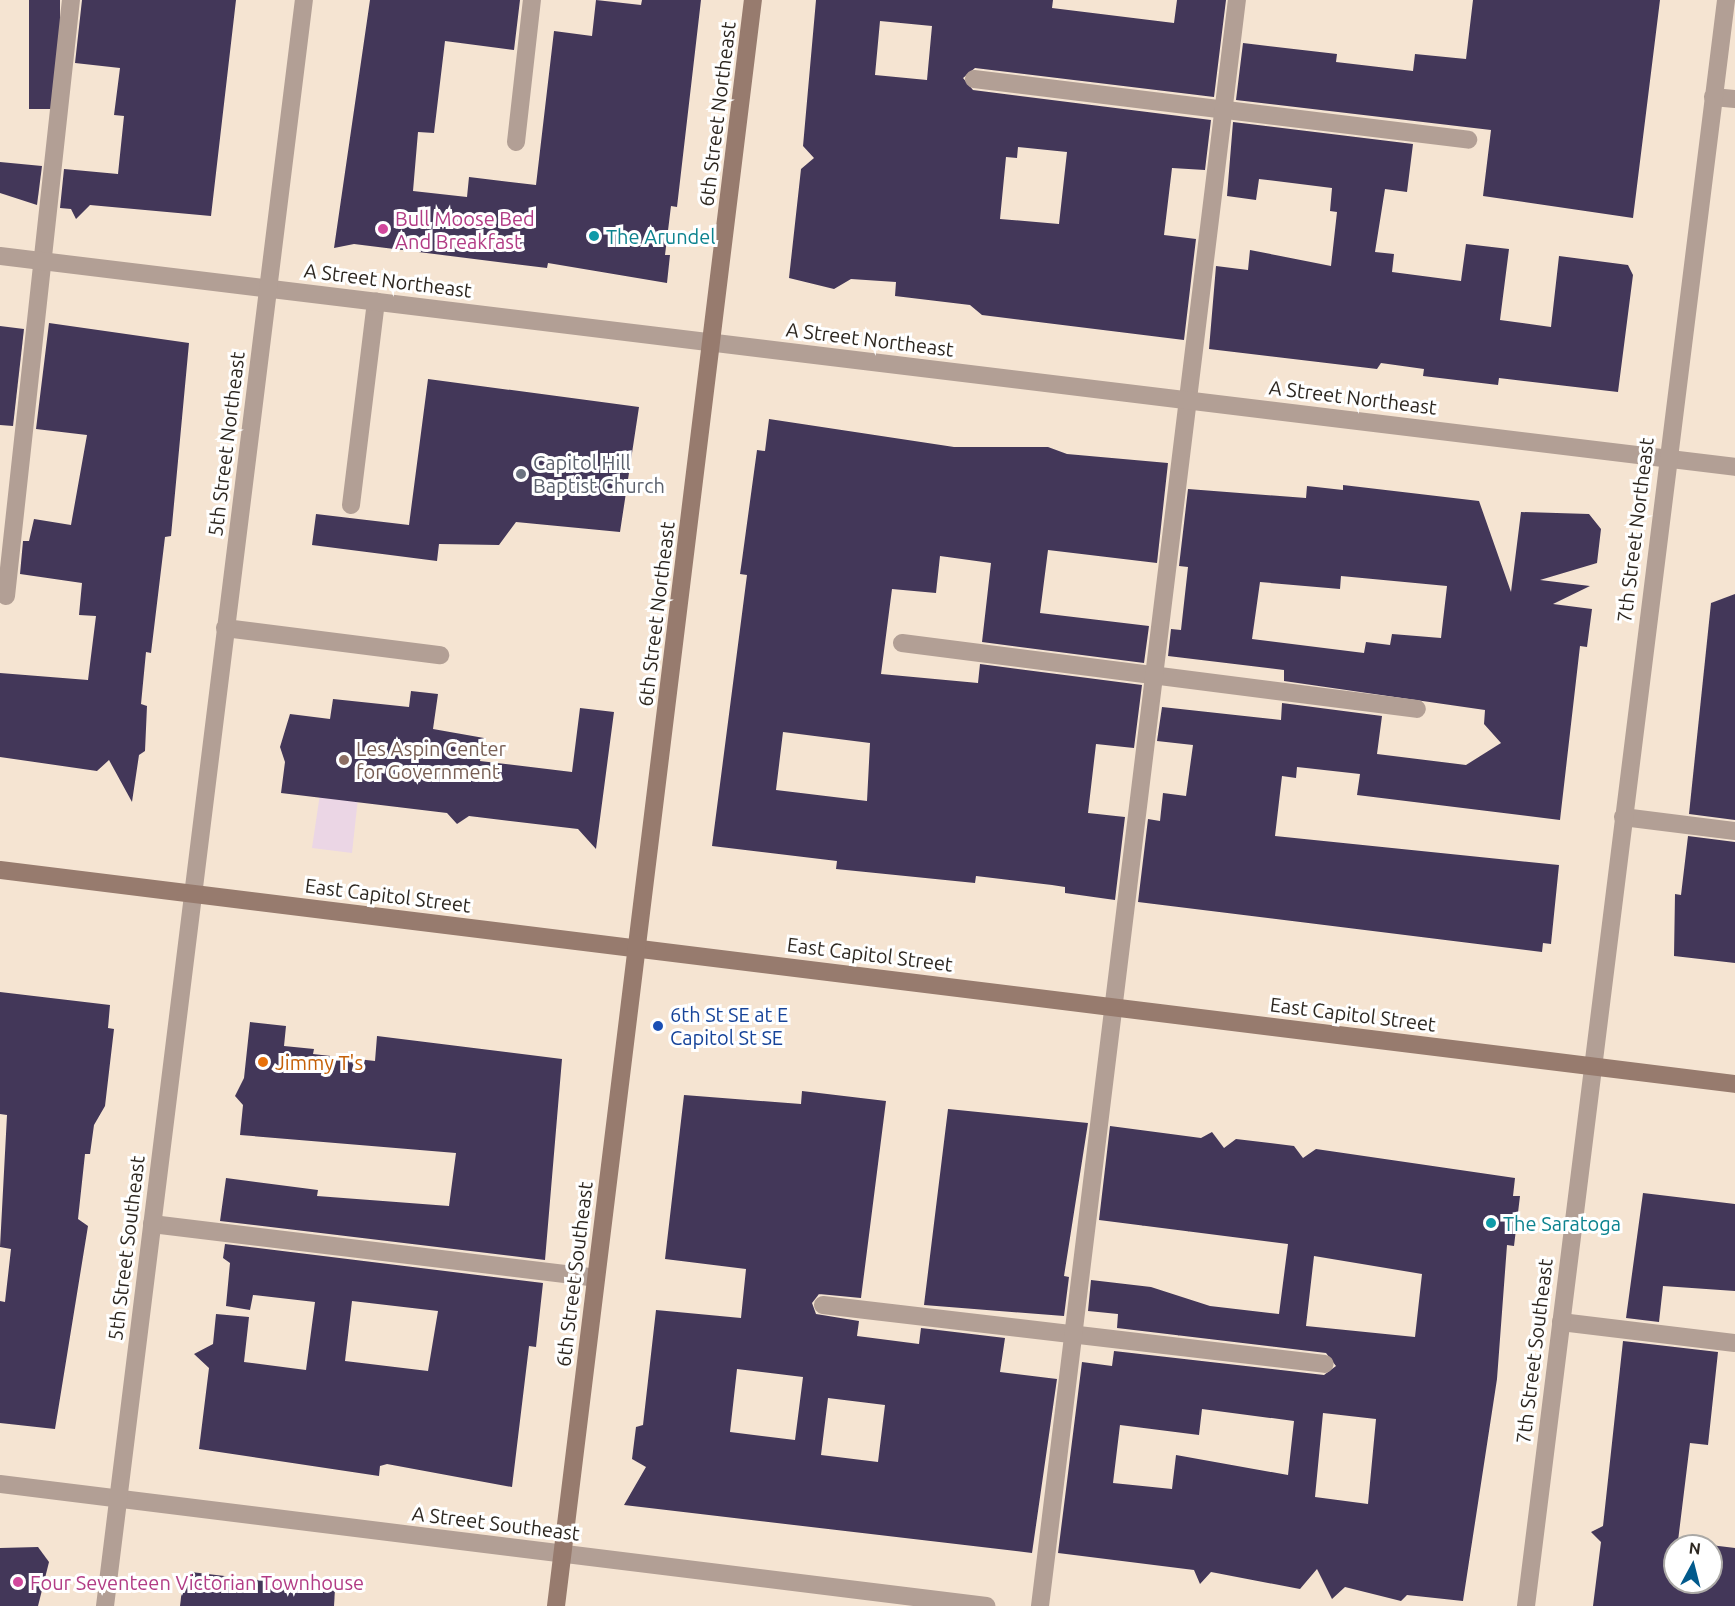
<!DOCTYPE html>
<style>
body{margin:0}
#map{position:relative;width:1735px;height:1606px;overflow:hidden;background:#f5e4d2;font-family:Ubuntu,sans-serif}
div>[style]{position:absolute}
.education>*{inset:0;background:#ebd6e5}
.building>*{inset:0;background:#433759;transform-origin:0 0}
.lane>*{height:18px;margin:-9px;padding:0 9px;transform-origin:9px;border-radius:9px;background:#b29f95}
.street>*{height:18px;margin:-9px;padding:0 9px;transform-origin:9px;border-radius:9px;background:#b29f95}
.secondary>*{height:18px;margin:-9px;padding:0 9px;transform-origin:9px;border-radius:9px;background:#977b6e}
.dots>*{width:16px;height:16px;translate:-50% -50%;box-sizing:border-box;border:3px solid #fff;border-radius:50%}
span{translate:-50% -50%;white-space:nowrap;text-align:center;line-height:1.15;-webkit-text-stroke:6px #fff;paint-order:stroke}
.street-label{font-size:20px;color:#2d2720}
.hotel-label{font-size:20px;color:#b23c85}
.left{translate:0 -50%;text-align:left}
.culture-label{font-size:20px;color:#0d838f}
.worship-label{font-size:20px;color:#5b616d}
.education-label{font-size:20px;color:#785e54}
.transit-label{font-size:20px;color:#164399}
.food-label{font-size:20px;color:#c56008}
.north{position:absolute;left:1663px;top:1534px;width:60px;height:60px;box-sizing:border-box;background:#fff;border:2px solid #aba9a6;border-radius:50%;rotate:7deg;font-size:16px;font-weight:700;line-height:24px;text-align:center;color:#2d2720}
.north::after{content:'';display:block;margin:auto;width:21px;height:27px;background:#025a8c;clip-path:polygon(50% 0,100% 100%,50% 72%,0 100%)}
</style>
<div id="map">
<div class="education">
<div style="clip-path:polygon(334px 699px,358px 798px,352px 853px,312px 848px)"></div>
</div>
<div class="building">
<div style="left:29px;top:0;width:31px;height:109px"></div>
<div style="clip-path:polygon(82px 0,236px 0,211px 216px,90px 205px,76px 219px,71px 209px,60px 208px,64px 169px,118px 174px,124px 116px,114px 115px,120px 68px,75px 63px)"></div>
<div style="clip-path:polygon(370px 0,520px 0,514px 50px,445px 41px,434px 133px,418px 132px,413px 191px,467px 197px,469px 177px,536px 185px,554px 31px,592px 36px,596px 0,641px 5px,642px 0,701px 0,677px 207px,671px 206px,665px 255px,670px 255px,667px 283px,548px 263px,547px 268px,354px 244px,334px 248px)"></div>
<div style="clip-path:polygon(evenodd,816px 0,1053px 0,1052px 8px,1174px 23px,1177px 0,1226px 0,1214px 97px,975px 68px,963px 78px,973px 90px,1211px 120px,1205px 170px,1172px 168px,1164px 235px,1196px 239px,1184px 340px,982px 315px,970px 305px,895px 296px,896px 282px,851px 279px,834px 289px,789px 278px,801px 169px,814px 158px,803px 146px,816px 0,880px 21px,932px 26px,927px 80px,875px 75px,880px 21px,816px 0,1018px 147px,1067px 152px,1059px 224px,1000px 219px,1006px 157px,1017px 158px,1018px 147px)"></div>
<div style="clip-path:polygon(1473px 0,1660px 0,1633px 218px,1483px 196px,1491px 130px,1236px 100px,1243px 43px,1337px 54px,1336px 62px,1413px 71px,1415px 54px,1466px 59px)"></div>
<div style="clip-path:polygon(1233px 122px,1413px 144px,1407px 192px,1385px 189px,1375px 252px,1394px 254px,1392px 272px,1461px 281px,1466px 244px,1509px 249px,1500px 320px,1551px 327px,1559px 256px,1628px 265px,1633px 275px,1618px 392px,1499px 378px,1498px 385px,1423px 376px,1424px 369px,1381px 363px,1377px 369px,1209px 349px,1216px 266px,1248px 270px,1250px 250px,1331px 266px,1337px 212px,1330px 211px,1332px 188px,1259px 179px,1256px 200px,1227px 196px)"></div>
<div style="clip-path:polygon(0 162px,42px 166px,37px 205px,0 193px)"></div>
<div style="clip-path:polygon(49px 323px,189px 343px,171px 536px,165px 537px,151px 653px,146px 652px,141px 704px,147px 706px,145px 751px,139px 755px,132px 802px,109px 760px,97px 771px,0 757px,0 673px,88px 680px,96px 616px,79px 615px,82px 583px,20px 574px,23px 541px,29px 541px,34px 519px,71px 525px,87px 435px,36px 429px)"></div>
<div style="clip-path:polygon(0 326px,24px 329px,13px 426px,0 425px)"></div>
<div style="clip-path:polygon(428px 379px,639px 407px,620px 532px,516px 522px,499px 545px,439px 544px,437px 561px,312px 545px,316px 514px,409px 525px)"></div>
<div style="clip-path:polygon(evenodd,769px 419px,954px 447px,1048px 447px,1067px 454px,1168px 463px,1157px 563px,1048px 550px,1040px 613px,1149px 626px,1144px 663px,982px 642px,991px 563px,940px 556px,936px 593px,892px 589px,881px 674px,978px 683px,980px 664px,1142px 685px,1134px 748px,1096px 744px,1088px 813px,1125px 817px,1115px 900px,1065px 893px,1065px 887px,1052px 885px,976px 876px,975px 883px,836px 869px,837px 861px,712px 846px,747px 575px,740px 574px,742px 560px,757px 450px,765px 451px,769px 419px,783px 732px,870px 743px,867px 801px,776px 790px,783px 732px)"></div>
<div style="clip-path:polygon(evenodd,1343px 485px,1479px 501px,1511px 592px,1521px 512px,1589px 514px,1601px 529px,1597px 563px,1540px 580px,1590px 586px,1553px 604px,1592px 609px,1587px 647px,1580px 646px,1560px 820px,1357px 795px,1360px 774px,1297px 767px,1296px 778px,1282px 776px,1275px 836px,1559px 865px,1551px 944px,1543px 943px,1542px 952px,1138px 902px,1148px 819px,1160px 821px,1163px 793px,1186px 796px,1193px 745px,1157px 741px,1162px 707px,1281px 720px,1282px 703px,1382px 716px,1377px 754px,1466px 765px,1501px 743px,1484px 724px,1485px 710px,1284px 681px,1284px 670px,1168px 656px,1171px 629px,1181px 630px,1188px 567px,1179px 566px,1188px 489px,1306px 498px,1307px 486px,1343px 490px,1343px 485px,1341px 576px,1447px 586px,1441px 638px,1392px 634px,1390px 645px,1366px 642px,1364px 653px,1252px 639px,1260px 582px,1340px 589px,1341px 576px)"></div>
<div style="clip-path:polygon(1735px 594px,1735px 820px,1689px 814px,1711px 603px)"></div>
<div style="clip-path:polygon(411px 691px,438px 694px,433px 729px,484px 738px,480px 761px,572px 772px,580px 708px,614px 712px,596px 849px,578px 829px,469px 816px,457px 824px,447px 813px,281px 793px,285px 762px,280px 747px,290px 714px,330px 719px,333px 699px,409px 707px)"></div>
<div style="clip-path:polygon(1688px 836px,1735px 842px,1735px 963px,1674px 956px,1675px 894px,1681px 895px)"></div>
<div style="clip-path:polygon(0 992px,110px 1005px,108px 1028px,114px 1029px,105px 1106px,94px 1125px,90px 1154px,85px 1154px,78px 1219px,88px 1226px,55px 1429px,0 1423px,0 1301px,5px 1302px,11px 1249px,0 1247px,7px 1115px,0 1114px)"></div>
<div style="clip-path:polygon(250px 1022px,286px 1026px,284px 1046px,314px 1049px,313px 1054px,375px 1061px,377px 1036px,562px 1059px,545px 1260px,220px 1221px,226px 1178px,318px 1190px,317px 1196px,449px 1206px,456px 1153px,240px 1135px,243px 1105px,235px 1096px,244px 1078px)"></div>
<div style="clip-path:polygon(evenodd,802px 1091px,886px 1101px,861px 1298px,819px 1294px,812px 1303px,816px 1314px,859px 1321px,857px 1336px,919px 1344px,921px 1328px,1005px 1338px,1000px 1372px,1057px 1379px,1032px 1553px,624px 1505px,646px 1467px,632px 1459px,636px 1427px,643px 1425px,656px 1310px,741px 1318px,746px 1269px,665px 1259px,684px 1095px,801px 1104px,802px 1091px,737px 1369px,803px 1377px,795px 1440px,730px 1432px,737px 1369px,802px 1091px,828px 1398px,885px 1405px,878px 1462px,821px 1455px,828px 1398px)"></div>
<div style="clip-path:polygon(948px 1109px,1088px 1123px,1064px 1276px,1069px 1277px,1064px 1316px,924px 1305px)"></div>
<div style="clip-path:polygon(evenodd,1110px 1126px,1201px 1138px,1212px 1132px,1224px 1148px,1236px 1139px,1294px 1146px,1303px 1158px,1316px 1149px,1515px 1178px,1513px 1196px,1520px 1196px,1514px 1246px,1507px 1245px,1497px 1379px,1463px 1601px,1407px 1595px,1401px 1601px,1345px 1587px,1332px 1599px,1317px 1569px,1300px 1589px,1211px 1572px,1200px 1584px,1194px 1570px,1058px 1553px,1082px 1362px,1112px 1366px,1114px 1351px,1324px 1375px,1336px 1366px,1326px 1353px,1117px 1328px,1118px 1314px,1088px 1311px,1091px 1280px,1151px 1287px,1210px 1306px,1279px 1314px,1288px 1244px,1099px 1220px,1110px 1126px,1314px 1256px,1422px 1274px,1415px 1337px,1306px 1326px,1314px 1256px,1110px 1126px,1202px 1409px,1294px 1421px,1288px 1475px,1176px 1455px,1172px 1489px,1113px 1483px,1120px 1425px,1199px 1435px,1202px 1409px,1110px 1126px,1323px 1413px,1376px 1419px,1368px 1504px,1315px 1497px,1323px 1413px)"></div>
<div style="clip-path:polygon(1643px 1193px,1735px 1204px,1735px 1291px,1663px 1286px,1659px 1322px,1626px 1318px)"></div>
<div style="clip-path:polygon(evenodd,225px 1244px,543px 1283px,536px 1347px,529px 1346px,512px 1487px,387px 1464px,380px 1466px,379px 1476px,199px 1449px,209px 1368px,194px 1354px,213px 1344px,216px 1314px,249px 1317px,244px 1362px,306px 1370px,315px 1302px,253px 1295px,250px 1310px,226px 1306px,230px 1263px,223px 1258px,225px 1244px,352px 1301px,438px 1311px,428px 1371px,345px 1361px,352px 1301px)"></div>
<div style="clip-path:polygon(evenodd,1623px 1341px,1718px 1352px,1708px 1445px,1690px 1443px,1678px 1541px,1735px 1548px,1735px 1606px,1593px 1606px,1601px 1542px,1591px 1532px,1603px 1526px,1623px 1341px,1675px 1546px,1711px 1546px,1711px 1582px,1675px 1582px,1675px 1546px)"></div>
<div style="clip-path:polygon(38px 1547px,49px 1562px,38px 1606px,0 1606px,0 1548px)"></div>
<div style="clip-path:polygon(191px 1572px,335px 1589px,334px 1606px,180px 1606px,183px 1581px)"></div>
</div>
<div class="lane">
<div style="left:974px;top:79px;width:498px;rotate:7deg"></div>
<div style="left:1713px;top:97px;width:22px;rotate:5deg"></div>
<div style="left:516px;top:142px;width:143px;rotate:-83.6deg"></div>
<div style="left:351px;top:505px;width:205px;rotate:-83deg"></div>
<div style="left:6px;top:596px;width:600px;rotate:-83.78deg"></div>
<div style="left:225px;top:628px;width:217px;rotate:7.2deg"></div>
<div style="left:902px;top:643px;width:519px;rotate:7.3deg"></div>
<div style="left:1623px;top:817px;width:113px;rotate:7.1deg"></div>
<div style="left:152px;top:1224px;width:447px;rotate:6.9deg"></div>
<div style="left:823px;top:1305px;width:505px;rotate:6.7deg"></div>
<div style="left:1561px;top:1322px;width:175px;rotate:6.9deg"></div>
<div style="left:1040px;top:1606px;width:1618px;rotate:-83.01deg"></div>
</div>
<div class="street">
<div style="left:0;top:256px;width:1748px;rotate:6.93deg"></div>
<div style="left:0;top:1484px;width:994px;rotate:7.05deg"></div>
<div style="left:105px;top:1606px;width:1618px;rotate:-82.94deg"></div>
<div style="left:1526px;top:1606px;width:1618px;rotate:-82.9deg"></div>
</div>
<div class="secondary">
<div style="left:0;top:870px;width:1748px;rotate:7.03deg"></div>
<div style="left:556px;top:1606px;width:1618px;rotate:-83.01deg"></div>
</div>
<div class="dots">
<div style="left:383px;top:229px;background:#d1479c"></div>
<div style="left:594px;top:236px;background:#0f9aa8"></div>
<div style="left:521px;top:474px;background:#6b7280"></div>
<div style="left:344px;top:760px;background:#8d6e63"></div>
<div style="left:658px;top:1026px;background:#1a4fb4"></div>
<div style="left:263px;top:1062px;background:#e8710a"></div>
<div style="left:1491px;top:1223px;background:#0f9aa8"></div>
<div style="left:18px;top:1582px;background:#d1479c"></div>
</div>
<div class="street-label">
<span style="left:717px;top:114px;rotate:-83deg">6th Street Northeast</span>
<span style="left:388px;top:280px;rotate:7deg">A Street Northeast</span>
<span style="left:870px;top:339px;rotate:7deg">A Street Northeast</span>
<span style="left:1353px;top:397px;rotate:7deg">A Street Northeast</span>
<span style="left:226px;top:444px;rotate:-83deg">5th Street Northeast</span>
<span style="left:1635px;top:530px;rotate:-83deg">7th Street Northeast</span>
<span style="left:656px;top:614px;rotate:-83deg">6th Street Northeast</span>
<span style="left:388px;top:895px;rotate:7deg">East Capitol Street</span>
<span style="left:870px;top:954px;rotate:7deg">East Capitol Street</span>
<span style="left:1353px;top:1014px;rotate:7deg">East Capitol Street</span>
<span style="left:126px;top:1248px;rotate:-83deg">5th Street Southeast</span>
<span style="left:574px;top:1274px;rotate:-83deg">6th Street Southeast</span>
<span style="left:1534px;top:1351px;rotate:-83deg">7th Street Southeast</span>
<span style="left:496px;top:1523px;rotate:7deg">A Street Southeast</span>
</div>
<div class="hotel-label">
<span class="left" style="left:395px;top:230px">Bull Moose Bed<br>And Breakfast</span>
<span class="left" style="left:30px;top:1582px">Four Seventeen Victorian Townhouse</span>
</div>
<div class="culture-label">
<span class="left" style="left:606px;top:236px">The Arundel</span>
<span class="left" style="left:1503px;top:1223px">The Saratoga</span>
</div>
<div class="worship-label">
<span class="left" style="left:533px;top:474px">Capitol Hill<br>Baptist Church</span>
</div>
<div class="education-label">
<span class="left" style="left:356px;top:760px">Les Aspin Center<br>for Government</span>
</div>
<div class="transit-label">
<span class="left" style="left:670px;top:1026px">6th St SE at E<br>Capitol St SE</span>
</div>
<div class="food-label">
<span class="left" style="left:275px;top:1062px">Jimmy T's</span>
</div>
<div class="north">N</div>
</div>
